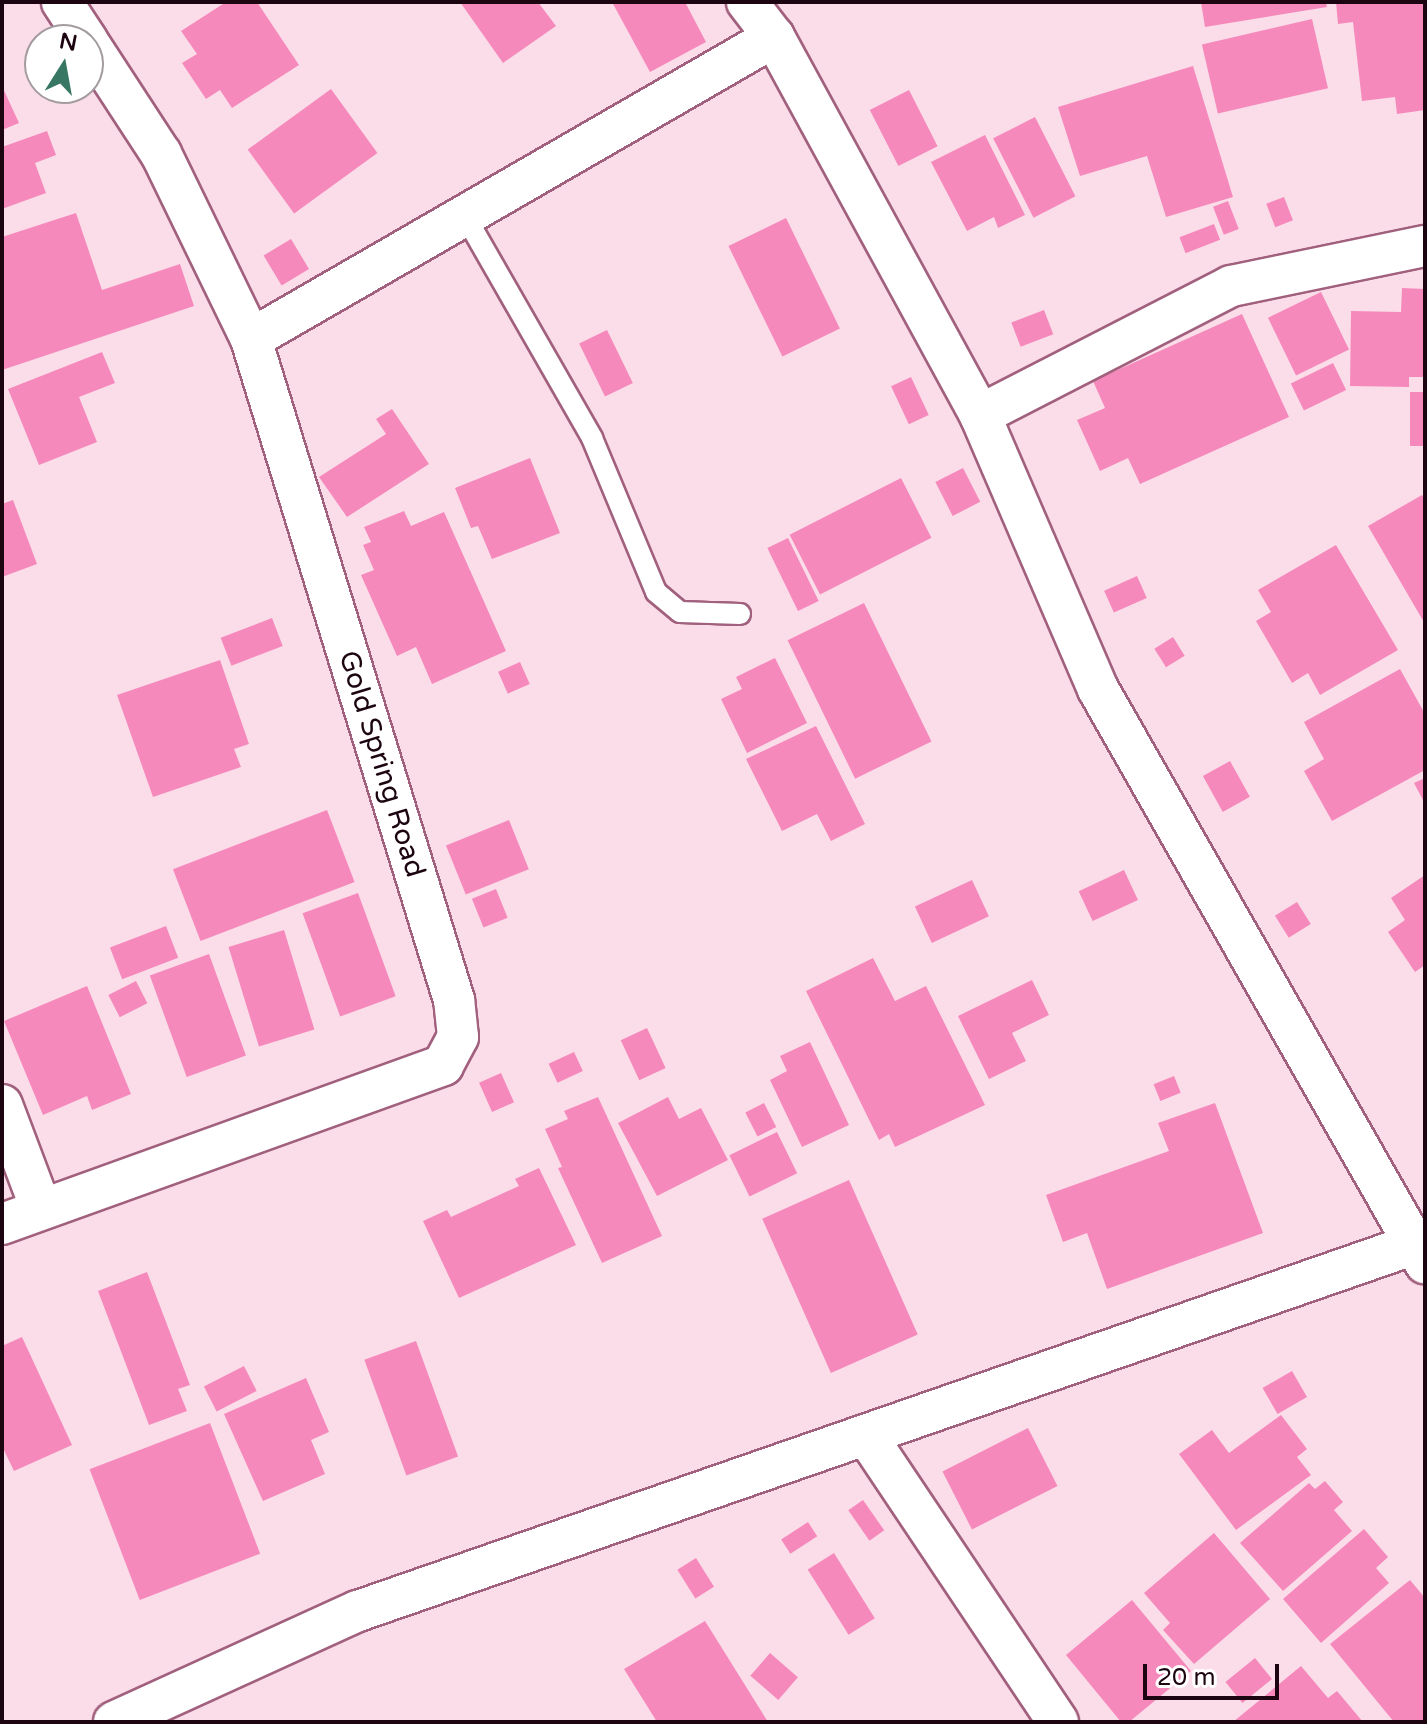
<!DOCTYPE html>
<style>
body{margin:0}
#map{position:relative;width:1427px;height:1724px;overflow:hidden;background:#fbdde9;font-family:"Varela Round",sans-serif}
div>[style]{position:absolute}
.building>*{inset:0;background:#f689bc;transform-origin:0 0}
.roads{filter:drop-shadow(2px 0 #a1607d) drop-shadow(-2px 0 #a1607d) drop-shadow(0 2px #a1607d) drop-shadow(0 -2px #a1607d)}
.service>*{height:20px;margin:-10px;padding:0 10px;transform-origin:10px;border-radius:10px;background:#fff}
.minor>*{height:40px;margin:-20px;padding:0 20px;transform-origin:20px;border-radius:20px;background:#fff}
span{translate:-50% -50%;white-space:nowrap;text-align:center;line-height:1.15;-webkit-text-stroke:7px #fff;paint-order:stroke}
.street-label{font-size:28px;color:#1c0510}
.frame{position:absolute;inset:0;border:4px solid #1c0510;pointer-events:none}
.north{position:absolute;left:24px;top:24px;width:80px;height:80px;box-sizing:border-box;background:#fff;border:2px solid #a49b9f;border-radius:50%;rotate:11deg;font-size:22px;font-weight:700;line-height:32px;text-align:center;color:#1c0510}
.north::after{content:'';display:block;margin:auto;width:28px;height:36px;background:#387764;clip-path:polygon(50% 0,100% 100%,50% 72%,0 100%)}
.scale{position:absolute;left:1143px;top:1664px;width:136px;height:36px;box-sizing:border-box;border:4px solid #1c0510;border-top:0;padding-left:10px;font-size:24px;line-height:28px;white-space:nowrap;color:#1c0510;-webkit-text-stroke:6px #fff;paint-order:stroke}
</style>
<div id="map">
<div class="building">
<div style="clip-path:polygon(226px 2px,257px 2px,299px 65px,232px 108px,220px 90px,206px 99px,182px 63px,197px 54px,181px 31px)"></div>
<div style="clip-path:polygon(460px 2px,538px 2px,556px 26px,503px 63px)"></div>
<div style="clip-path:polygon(612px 2px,685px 2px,706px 42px,650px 72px)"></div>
<div style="clip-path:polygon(1201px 2px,1326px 2px,1327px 7px,1205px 27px)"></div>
<div style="clip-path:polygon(1336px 2px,1425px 2px,1425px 110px,1397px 114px,1395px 97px,1362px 101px,1353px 22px,1338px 24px)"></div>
<div style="left:1312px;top:19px;width:71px;height:113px;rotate:77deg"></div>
<div style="clip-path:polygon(1193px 66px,1233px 197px,1166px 217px,1147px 156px,1080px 176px,1058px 107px)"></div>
<div style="clip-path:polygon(2px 86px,19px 123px,2px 130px)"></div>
<div style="left:331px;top:89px;width:79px;height:103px;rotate:54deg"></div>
<div style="left:909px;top:90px;width:63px;height:44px;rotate:63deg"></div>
<div style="left:1035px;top:117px;width:89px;height:47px;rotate:63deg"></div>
<div style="clip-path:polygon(47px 131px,56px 155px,35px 163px,46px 193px,2px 209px,2px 147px)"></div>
<div style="clip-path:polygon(985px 135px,1025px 215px,998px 228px,994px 217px,967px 231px,931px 162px)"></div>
<div style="left:1284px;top:197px;width:25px;height:19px;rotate:69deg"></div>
<div style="left:1228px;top:201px;width:30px;height:16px;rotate:69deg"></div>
<div style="clip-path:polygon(76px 213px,102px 290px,180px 264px,194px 306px,2px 370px,2px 237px)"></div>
<div style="left:786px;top:218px;width:123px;height:64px;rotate:64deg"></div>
<div style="left:1214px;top:224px;width:17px;height:37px;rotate:69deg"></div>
<div style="left:291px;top:239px;width:35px;height:32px;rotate:59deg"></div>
<div style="clip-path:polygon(1402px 288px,1425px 289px,1425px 377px,1409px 377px,1409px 387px,1350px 386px,1351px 311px,1401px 312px)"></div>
<div style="left:1321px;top:292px;width:64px;height:59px;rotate:64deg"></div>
<div style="left:1044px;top:310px;width:26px;height:35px;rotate:69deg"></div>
<div style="clip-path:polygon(1242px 314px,1289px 417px,1140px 484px,1128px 458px,1100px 471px,1077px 420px,1105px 408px,1093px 381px)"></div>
<div style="left:607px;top:330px;width:59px;height:31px;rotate:64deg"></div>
<div style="clip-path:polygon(102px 352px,115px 383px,79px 397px,97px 442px,39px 465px,8px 389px)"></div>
<div style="left:1333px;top:363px;width:30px;height:47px;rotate:64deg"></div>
<div style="left:911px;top:377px;width:42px;height:22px;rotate:65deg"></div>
<div style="left:1410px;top:392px;width:15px;height:54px"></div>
<div style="clip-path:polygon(392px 409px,429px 464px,347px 517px,319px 477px,386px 434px,376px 419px)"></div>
<div style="clip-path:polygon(530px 458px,560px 533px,492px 559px,478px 526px,471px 528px,455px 488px)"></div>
<div style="left:963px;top:468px;width:38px;height:31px;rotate:63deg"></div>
<div style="left:901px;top:478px;width:67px;height:125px;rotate:63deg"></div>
<div style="clip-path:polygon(1422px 495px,1425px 501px,1425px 624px,1368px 526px)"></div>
<div style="clip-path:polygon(13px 500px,37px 564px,2px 577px,2px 504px)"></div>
<div style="clip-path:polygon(404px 511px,411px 526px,444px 512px,506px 651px,432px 684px,416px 647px,397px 656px,361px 575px,374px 570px,363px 545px,371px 542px,364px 527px)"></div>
<div style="left:788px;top:538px;width:70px;height:23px;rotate:64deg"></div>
<div style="clip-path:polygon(1336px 545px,1398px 650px,1320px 695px,1308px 673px,1292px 683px,1256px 621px,1271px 612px,1258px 590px)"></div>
<div style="left:1137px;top:576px;width:24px;height:36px;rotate:66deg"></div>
<div style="left:864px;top:603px;width:154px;height:85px;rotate:64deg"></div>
<div style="left:272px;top:618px;width:30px;height:55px;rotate:69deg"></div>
<div style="left:1173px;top:637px;width:22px;height:22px;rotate:58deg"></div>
<div style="clip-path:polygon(775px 658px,807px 723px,747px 753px,721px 699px,742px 689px,736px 677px)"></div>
<div style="clip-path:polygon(220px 660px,249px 744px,234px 749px,241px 767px,153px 797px,117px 695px)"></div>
<div style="left:520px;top:662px;width:24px;height:24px;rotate:66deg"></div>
<div style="clip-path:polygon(1400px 669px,1425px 714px,1425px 770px,1332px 821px,1304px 771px,1324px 759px,1304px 722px)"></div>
<div style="clip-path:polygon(816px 726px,865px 824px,831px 841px,817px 814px,782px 831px,746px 759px)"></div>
<div style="left:1230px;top:761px;width:41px;height:31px;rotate:61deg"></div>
<div style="clip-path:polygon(1425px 778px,1425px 804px,1414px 783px)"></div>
<div style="left:327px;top:810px;width:77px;height:165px;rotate:69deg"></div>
<div style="left:509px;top:820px;width:53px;height:68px;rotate:68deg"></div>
<div style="left:1124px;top:870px;width:33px;height:50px;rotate:65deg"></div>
<div style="clip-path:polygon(1425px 875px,1425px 965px,1415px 972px,1388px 932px,1405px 920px,1391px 898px)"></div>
<div style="left:972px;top:880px;width:40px;height:63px;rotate:65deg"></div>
<div style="left:496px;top:889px;width:31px;height:26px;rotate:68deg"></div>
<div style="left:358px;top:893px;width:110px;height:59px;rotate:70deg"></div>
<div style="left:1297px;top:902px;width:26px;height:26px;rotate:58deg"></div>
<div style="left:166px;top:926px;width:34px;height:60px;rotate:69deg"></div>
<div style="left:284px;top:930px;width:104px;height:58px;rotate:73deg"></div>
<div style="left:209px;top:954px;width:108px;height:63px;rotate:70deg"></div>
<div style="clip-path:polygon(873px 958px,895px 1001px,926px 986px,985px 1105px,895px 1147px,889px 1134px,879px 1140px,806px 991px)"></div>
<div style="clip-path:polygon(1032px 980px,1049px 1015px,1012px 1033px,1026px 1061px,989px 1079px,958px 1016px)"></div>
<div style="left:136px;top:981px;width:25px;height:31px;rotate:63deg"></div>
<div style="clip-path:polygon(87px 986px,131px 1094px,92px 1110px,87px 1096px,43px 1115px,4px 1021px)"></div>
<div style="left:647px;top:1028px;width:44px;height:29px;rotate:65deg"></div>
<div style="clip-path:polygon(810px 1042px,849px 1125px,802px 1147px,770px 1080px,787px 1071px,780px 1056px)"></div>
<div style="left:574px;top:1052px;width:21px;height:28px;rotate:65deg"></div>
<div style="left:501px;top:1073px;width:32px;height:24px;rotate:66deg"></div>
<div style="left:1174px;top:1076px;width:18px;height:22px;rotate:68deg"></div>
<div style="clip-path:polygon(598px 1097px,662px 1236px,602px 1263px,558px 1168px,562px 1167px,545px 1129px,568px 1119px,564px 1111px)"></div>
<div style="clip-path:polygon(668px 1097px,679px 1119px,701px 1108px,728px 1160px,657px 1196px,618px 1123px)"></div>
<div style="left:764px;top:1103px;width:27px;height:21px;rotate:63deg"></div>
<div style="clip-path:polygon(1215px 1103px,1263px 1233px,1107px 1289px,1087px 1233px,1063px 1242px,1046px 1195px,1169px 1151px,1158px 1123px)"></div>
<div style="left:777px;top:1132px;width:46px;height:53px;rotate:64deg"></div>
<div style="clip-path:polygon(539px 1168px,576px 1245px,459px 1298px,423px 1221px,447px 1210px,451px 1217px,519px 1186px,515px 1179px)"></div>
<div style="left:849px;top:1180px;width:169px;height:95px;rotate:66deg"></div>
<div style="clip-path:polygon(147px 1272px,190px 1385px,178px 1389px,187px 1411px,149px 1425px,98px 1291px)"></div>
<div style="clip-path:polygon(22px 1337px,72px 1445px,14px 1471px,2px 1446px,2px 1346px)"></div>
<div style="left:416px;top:1341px;width:123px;height:55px;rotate:70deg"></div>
<div style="left:244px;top:1366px;width:28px;height:45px;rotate:63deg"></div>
<div style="left:1292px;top:1371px;width:30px;height:34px;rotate:60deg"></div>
<div style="clip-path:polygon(306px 1378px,329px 1432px,311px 1440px,325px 1474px,263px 1501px,224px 1414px)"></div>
<div style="clip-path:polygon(1281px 1415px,1307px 1449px,1297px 1457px,1311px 1475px,1236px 1530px,1179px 1454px,1212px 1430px,1229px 1453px)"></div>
<div style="left:210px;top:1423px;width:140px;height:129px;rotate:69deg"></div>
<div style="left:1028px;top:1428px;width:65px;height:96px;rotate:63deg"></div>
<div style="clip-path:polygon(1325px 1481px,1343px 1502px,1334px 1510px,1352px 1531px,1283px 1591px,1240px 1543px,1309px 1483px,1315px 1489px)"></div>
<div style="left:863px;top:1500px;width:37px;height:18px;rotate:55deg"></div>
<div style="left:808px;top:1522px;width:17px;height:32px;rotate:57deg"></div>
<div style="clip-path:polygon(1364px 1529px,1388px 1557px,1376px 1568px,1389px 1583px,1321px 1643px,1283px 1599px)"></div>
<div style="clip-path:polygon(1214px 1533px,1270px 1599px,1194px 1664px,1163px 1630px,1170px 1623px,1144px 1593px)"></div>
<div style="left:834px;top:1553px;width:77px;height:31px;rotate:58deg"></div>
<div style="left:696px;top:1558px;width:34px;height:22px;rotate:58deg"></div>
<div style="clip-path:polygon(1410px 1580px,1425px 1598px,1425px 1722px,1394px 1722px,1330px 1644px)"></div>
<div style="clip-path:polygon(1132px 1600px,1191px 1671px,1129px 1722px,1121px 1722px,1066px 1655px)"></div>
<div style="clip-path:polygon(705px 1621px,768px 1722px,657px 1722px,624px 1669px)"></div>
<div style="left:770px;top:1653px;width:37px;height:30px;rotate:41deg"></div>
<div style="left:1255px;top:1658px;width:27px;height:38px;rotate:51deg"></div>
<div style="clip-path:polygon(1301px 1666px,1328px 1698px,1337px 1691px,1363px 1722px,1233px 1722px)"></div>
</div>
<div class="roads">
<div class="service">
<div style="left:465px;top:216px;width:256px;rotate:60.2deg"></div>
<div style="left:592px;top:438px;width:167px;rotate:67.4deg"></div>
<div style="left:656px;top:592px;width:31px;rotate:40deg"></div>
<div style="left:680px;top:612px;width:60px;rotate:1.9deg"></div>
</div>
<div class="minor">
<div style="left:62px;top:2px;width:45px;rotate:56.7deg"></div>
<div style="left:747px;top:2px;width:44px;rotate:52.4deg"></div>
<div style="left:774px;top:37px;width:430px;rotate:61.4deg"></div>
<div style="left:980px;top:415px;width:298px;rotate:66.7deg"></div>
<div style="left:1098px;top:689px;width:661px;rotate:60.33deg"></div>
<div style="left:251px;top:339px;width:604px;rotate:-30deg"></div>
<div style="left:980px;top:415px;width:282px;rotate:-27.2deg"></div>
<div style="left:1231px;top:286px;width:198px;rotate:-11.7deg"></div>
<div style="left:2px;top:1105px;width:111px;rotate:69.4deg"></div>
<div style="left:2px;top:1224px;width:469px;rotate:-19.8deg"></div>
<div style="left:443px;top:1065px;width:32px;rotate:-62deg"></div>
<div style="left:458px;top:1037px;width:37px;rotate:-96deg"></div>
<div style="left:454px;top:1000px;width:691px;rotate:-107.07deg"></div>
<div style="left:251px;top:339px;width:206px;rotate:-115.9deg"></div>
<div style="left:161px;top:154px;width:134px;rotate:-123.1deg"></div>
<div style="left:866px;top:1435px;width:345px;rotate:56.2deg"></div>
<div style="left:114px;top:1722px;width:268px;rotate:-24.5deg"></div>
<div style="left:358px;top:1611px;width:1119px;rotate:-19.15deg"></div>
</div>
</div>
<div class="street-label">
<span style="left:382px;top:764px;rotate:73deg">Gold Spring Road</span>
</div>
<div class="frame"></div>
<div class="north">N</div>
<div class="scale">20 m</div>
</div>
